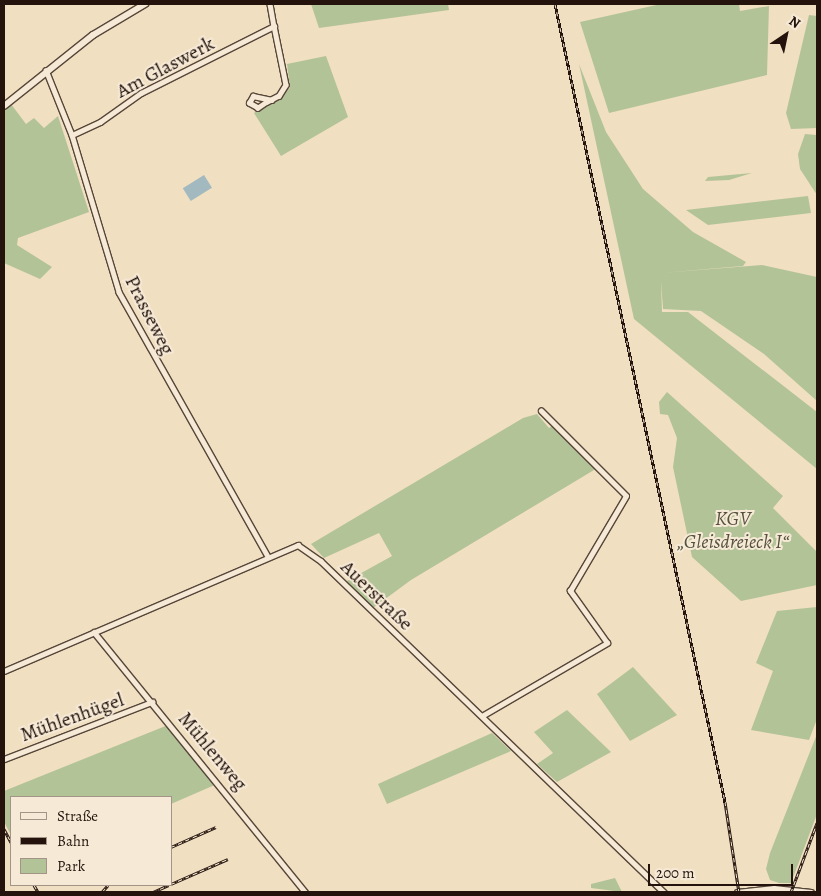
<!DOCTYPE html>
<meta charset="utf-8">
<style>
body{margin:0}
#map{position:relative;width:821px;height:896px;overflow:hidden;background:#f1dfc1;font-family:Alegreya,serif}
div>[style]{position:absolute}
.green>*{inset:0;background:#b3c398}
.water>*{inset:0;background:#a2b9bf;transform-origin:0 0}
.roads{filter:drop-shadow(1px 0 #564639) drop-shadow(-1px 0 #564639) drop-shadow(0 1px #564639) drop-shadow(0 -1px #564639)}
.street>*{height:4.5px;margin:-2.25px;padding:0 2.25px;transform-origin:2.25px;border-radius:2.25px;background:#f6ead7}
.secondary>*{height:6px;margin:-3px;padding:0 3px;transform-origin:3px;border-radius:3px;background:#f6ead7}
.rail>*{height:3px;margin-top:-1.5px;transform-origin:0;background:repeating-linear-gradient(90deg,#f6ead7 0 4px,#23130c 0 8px);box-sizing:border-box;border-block:1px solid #23130c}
span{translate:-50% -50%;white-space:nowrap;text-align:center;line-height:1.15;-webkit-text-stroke:4px #f6ead7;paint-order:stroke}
.street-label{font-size:20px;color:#23130c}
.park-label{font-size:20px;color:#55513d;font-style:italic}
.frame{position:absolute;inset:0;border:5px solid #23130c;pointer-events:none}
.legend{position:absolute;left:10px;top:796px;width:162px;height:90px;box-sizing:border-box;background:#f6ead7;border:1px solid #a29486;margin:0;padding:6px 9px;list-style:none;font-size:15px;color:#23130c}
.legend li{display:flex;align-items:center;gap:10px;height:25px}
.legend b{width:25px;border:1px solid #a29486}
.north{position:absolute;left:761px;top:10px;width:50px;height:50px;-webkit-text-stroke:4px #f6ead7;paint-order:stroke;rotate:34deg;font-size:14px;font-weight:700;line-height:20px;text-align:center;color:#23130c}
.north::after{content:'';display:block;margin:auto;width:18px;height:22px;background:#23130c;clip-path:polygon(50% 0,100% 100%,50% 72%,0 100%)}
.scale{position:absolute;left:648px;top:864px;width:145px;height:22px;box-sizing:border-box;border:2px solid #23130c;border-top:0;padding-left:6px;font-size:15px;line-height:18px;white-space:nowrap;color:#23130c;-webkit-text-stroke:4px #f6ead7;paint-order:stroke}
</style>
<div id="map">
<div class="green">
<div style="clip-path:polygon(311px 4px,448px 4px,449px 10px,319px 28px)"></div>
<div style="clip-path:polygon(661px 4px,739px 4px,740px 11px,769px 6px,767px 75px,609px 113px,580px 22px)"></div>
<div style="clip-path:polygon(809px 15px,817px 16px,817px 128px,791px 129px,786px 113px)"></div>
<div style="clip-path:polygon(326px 56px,348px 117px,281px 156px,254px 113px,290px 88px,287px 64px)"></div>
<div style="clip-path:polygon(579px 64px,606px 132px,643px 189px,693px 232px,746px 262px,743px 266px,661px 273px,762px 265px,817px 277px,817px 401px,764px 354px,701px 311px,663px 309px,661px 281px,662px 312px,688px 312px,817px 412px,817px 469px,634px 319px)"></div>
<div style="clip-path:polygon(11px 104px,26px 124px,34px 118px,44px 128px,58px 116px,89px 212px,18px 238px,17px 245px,52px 267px,40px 279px,4px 263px,4px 111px)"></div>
<div style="clip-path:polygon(805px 134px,817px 135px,817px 195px,800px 169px,798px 154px)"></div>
<div style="clip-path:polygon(752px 173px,729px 180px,705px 181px,708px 177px)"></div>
<div style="clip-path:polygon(808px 196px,811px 213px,708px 225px,686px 210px)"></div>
<div style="clip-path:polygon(667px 392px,783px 496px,773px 508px,817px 552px,817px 585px,741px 601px,692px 557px,673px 467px,677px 438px,668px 415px,660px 414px,659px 402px)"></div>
<div style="clip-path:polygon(537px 414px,549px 428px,555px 424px,598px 463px,594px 470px,411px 580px,373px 608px,345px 582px,392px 556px,379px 533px,324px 558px,311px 544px,523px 418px)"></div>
<div style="clip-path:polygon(817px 607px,817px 719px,809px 740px,751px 730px,773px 671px,756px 663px,777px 611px)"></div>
<div style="clip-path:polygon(633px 667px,677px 715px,630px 741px,597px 694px)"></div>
<div style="clip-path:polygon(567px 710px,611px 752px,557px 782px,537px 764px,553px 753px,534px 732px)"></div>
<div style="clip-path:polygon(168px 725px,217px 784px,171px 804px,171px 797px,11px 797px,11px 835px,4px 822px,4px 791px)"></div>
<div style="clip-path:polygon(492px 733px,511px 751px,387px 804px,378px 784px)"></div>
<div style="clip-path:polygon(817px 734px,817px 814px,791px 883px,779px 883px,770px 880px,766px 869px,770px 853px)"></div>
<div style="clip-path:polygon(615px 878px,622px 892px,591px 888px,591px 884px)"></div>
</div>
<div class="water">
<div style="left:204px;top:175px;width:15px;height:25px;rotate:58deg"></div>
</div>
<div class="roads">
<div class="street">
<div style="left:270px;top:4px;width:22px;rotate:80deg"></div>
<div style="left:46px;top:70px;width:70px;rotate:68.2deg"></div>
<div style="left:72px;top:135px;width:164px;rotate:73.3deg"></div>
<div style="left:119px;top:292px;width:302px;rotate:60.6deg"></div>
<div style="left:72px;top:135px;width:31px;rotate:-25deg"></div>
<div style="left:100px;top:122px;width:50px;rotate:-35.3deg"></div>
<div style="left:141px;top:93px;width:149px;rotate:-26.7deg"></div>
<div style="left:274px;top:26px;width:60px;rotate:78.5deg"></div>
<div style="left:286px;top:85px;width:13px;rotate:122deg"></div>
<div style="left:279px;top:96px;width:13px;rotate:153deg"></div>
<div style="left:267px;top:102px;width:11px;rotate:146deg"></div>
<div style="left:258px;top:108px;width:10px;rotate:-151deg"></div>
<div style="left:249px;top:103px;width:8px;rotate:-60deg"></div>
<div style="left:253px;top:96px;width:19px;rotate:12deg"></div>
<div style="left:94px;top:632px;width:335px;rotate:50.9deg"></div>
<div style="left:4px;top:671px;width:320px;rotate:-23.2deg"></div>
<div style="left:298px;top:545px;width:28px;rotate:35deg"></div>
<div style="left:321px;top:561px;width:477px;rotate:44deg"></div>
<div style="left:482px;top:716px;width:145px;rotate:-30.3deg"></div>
<div style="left:607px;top:643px;width:64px;rotate:-125.4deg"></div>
<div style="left:570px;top:591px;width:110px;rotate:-59.5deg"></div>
<div style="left:626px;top:496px;width:120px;rotate:-135deg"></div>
<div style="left:4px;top:759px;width:159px;rotate:-21.1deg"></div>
<div style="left:737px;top:892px;width:37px;rotate:-6deg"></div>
<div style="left:774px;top:888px;width:37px;rotate:6deg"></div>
</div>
<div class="secondary">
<div style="left:4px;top:106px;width:114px;rotate:-38.6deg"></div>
<div style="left:93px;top:35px;width:61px;rotate:-30.8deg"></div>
</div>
</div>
<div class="rail">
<div style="left:555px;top:4px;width:816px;rotate:77.97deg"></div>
<div style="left:725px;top:802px;width:91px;rotate:81.2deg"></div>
<div style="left:4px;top:829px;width:15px;rotate:62deg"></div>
<div style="left:171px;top:847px;width:49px;rotate:-24deg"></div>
<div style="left:171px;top:884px;width:62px;rotate:-23.7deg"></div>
<div style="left:34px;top:885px;width:8px;rotate:60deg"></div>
<div style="left:102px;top:892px;width:9px;rotate:-49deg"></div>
<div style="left:153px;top:892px;width:17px;rotate:-24deg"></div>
<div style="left:791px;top:892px;width:74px;rotate:-69.4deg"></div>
</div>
<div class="street-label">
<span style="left:165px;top:67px;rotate:-28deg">Am Glaswerk</span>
<span style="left:150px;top:315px;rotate:63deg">Prasseweg</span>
<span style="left:377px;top:595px;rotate:44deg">Auerstraße</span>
<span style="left:72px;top:717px;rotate:-20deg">Mühlenhügel</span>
<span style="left:213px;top:751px;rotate:50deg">Mühlenweg</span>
</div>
<div class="park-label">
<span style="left:733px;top:530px">KGV<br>„Gleisdreieck I“</span>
</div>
<div class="frame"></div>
<ul class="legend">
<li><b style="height:6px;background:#f6ead7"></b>Straße</li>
<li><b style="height:6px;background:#23130c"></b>Bahn</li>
<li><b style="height:14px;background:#b3c398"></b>Park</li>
</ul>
<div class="north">N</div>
<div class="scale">200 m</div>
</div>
